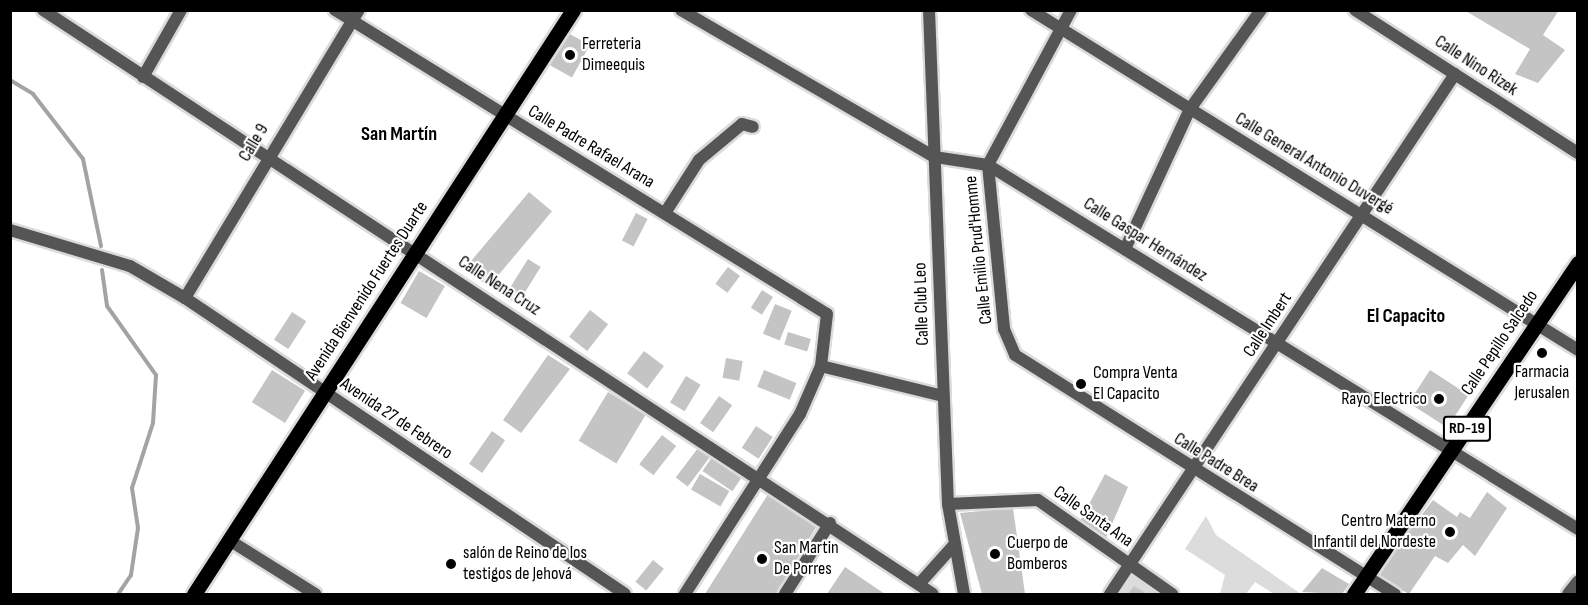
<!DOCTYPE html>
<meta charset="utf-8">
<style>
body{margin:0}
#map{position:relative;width:1588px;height:605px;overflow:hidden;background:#fff;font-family:"Sofia Sans Condensed",sans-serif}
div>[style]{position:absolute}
.green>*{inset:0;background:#dcdcdc}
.stream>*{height:4px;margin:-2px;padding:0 2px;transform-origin:2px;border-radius:2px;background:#a3a3a3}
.building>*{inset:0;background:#c4c4c4;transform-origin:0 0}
.roads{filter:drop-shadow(2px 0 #dbdbdb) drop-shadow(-2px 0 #dbdbdb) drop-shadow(0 2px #dbdbdb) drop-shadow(0 -2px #dbdbdb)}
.street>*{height:12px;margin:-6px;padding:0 6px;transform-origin:6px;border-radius:6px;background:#555}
.primary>*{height:15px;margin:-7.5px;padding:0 7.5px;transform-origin:7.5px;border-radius:7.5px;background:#000}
.dots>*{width:16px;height:16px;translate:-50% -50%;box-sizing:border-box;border:3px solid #fff;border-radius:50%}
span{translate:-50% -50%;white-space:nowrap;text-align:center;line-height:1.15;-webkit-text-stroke:4.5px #fff;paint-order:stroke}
.shield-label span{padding:2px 4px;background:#fff;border:2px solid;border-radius:4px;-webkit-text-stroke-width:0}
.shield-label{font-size:16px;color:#000;font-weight:700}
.poi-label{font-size:18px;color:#000}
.left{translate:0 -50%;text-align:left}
.right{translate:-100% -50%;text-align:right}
.street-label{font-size:18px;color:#000}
.neighbourhood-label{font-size:20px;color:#000;font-weight:700}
.frame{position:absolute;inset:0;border:12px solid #000;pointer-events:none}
</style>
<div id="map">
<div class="green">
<div style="clip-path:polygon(1206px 516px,1216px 535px,1301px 594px,1274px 594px,1255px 582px,1246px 594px,1220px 594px,1225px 575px,1185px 549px)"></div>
<div style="clip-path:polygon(1136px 570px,1167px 594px,1120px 594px)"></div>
</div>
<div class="stream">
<div style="left:10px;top:80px;width:27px;rotate:31deg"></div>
<div style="left:33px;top:94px;width:82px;rotate:52.4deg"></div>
<div style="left:83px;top:159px;width:89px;rotate:78.3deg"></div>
<div style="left:102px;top:270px;width:36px;rotate:82deg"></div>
<div style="left:107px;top:306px;width:85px;rotate:54.6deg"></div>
<div style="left:156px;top:375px;width:48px;rotate:93.6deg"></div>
<div style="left:153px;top:423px;width:68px;rotate:107.9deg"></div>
<div style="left:132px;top:488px;width:40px;rotate:81.5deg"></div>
<div style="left:138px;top:528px;width:48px;rotate:98.5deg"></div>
<div style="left:131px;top:575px;width:23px;rotate:124deg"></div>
</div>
<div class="building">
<div style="clip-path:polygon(1464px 10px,1559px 10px,1543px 35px,1565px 50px,1538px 83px,1515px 74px,1530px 49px)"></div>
<div style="left:568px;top:33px;width:25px;height:37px;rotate:29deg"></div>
<div style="left:529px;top:192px;width:30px;height:99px;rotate:40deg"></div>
<div style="left:636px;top:213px;width:13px;height:31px;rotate:27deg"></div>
<div style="left:528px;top:259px;width:15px;height:44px;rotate:32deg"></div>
<div style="left:728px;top:267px;width:15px;height:21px;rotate:37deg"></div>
<div style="left:419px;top:271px;width:30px;height:37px;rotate:30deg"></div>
<div style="left:762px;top:290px;width:13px;height:21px;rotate:32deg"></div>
<div style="left:775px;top:304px;width:18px;height:32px;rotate:22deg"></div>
<div style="left:590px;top:310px;width:23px;height:34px;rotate:38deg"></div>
<div style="left:292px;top:312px;width:17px;height:33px;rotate:33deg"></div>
<div style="left:788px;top:332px;width:24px;height:13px;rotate:17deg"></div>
<div style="left:644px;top:351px;width:25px;height:28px;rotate:37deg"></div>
<div style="clip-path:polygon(548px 355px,570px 369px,521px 433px,503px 420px)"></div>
<div style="left:726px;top:358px;width:17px;height:20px;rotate:10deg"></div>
<div style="left:272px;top:370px;width:39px;height:38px;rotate:32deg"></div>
<div style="left:764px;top:370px;width:35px;height:18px;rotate:22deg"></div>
<div style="left:1430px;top:370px;width:46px;height:39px;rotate:33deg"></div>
<div style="left:686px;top:376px;width:17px;height:31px;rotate:31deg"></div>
<div style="left:608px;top:392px;width:44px;height:57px;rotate:31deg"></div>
<div style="left:719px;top:396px;width:16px;height:33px;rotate:35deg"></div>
<div style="left:756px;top:426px;width:20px;height:26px;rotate:33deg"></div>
<div style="left:492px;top:431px;width:16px;height:40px;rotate:35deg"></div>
<div style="left:662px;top:435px;width:18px;height:37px;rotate:38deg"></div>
<div style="left:698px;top:448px;width:15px;height:37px;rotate:37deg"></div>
<div style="left:712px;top:457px;width:36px;height:17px;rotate:34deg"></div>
<div style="left:700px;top:474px;width:34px;height:18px;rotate:30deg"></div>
<div style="clip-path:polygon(1105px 474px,1128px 487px,1106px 538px,1079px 523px)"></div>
<div style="clip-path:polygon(770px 491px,818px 524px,776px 594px,705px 594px)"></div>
<div style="clip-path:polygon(1487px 492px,1507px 508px,1475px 556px,1463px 545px,1448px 563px,1435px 556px,1409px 594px,1375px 576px,1433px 500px,1457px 517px,1460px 512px,1470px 518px)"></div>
<div style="clip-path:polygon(1013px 508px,1025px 594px,982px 594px,960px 513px)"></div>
<div style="left:653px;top:560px;width:14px;height:28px;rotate:39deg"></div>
<div style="clip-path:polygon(845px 567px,885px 594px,827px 594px)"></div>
<div style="clip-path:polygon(1322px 568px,1349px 584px,1342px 594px,1302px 592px)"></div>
<div style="clip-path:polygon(1134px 586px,1147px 594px,1128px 594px)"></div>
</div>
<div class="roads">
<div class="street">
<div style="left:43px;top:10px;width:1064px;rotate:33.27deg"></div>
<div style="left:335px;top:10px;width:578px;rotate:31.71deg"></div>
<div style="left:827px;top:314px;width:52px;rotate:96.6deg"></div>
<div style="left:821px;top:366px;width:52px;rotate:113.6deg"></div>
<div style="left:800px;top:414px;width:214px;rotate:122.6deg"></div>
<div style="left:681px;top:10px;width:293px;rotate:30.1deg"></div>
<div style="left:935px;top:157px;width:54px;rotate:8.6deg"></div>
<div style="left:988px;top:165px;width:693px;rotate:31.67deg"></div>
<div style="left:929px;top:10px;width:494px;rotate:87.8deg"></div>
<div style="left:948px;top:504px;width:91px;rotate:79.9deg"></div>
<div style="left:1031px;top:10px;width:644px;rotate:31.86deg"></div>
<div style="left:1071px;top:10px;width:176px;rotate:118.2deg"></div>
<div style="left:988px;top:165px;width:165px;rotate:84.4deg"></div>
<div style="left:1004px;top:329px;width:28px;rotate:67deg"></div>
<div style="left:1015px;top:355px;width:449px;rotate:32.2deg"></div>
<div style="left:1355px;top:10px;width:265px;rotate:32.7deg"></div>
<div style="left:143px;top:77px;width:77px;rotate:-60.4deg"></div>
<div style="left:665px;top:213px;width:63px;rotate:-57.3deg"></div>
<div style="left:699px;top:160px;width:56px;rotate:-39.9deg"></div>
<div style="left:742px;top:124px;width:11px;rotate:15deg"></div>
<div style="left:10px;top:230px;width:125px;rotate:16.7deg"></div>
<div style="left:130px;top:266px;width:64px;rotate:30.2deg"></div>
<div style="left:185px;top:298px;width:530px;rotate:33.93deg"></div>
<div style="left:1125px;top:249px;width:154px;rotate:-65.1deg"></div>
<div style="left:1190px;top:109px;width:122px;rotate:-54.4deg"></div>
<div style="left:185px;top:298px;width:336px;rotate:-58.9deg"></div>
<div style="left:821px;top:366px;width:126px;rotate:13.8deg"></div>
<div style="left:948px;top:504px;width:90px;rotate:-2.5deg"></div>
<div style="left:1038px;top:500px;width:164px;rotate:35deg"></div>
<div style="left:229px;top:540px;width:102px;rotate:32.1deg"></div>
<div style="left:920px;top:583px;width:51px;rotate:-48.2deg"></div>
<div style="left:785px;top:594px;width:84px;rotate:-57.6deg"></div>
<div style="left:1110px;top:594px;width:624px;rotate:-56.44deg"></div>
<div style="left:1568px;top:594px;width:16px;rotate:-52deg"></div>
</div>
<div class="primary">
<div style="left:194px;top:594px;width:696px;rotate:-57.02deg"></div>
<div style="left:1354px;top:594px;width:400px;rotate:-55.9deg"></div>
</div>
</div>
<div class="dots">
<div style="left:570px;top:55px;background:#000"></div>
<div style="left:1542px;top:353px;background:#000"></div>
<div style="left:1081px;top:384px;background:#000"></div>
<div style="left:1439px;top:399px;background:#000"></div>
<div style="left:1450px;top:532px;background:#000"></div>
<div style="left:995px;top:554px;background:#000"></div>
<div style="left:762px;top:559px;background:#000"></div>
<div style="left:451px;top:564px;background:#000"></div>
</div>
<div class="shield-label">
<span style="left:1467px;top:429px">RD-19</span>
</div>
<div class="poi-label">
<span class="left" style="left:582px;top:55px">Ferreteria<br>Dimeequis</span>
<span style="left:1542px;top:383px">Farmacia<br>Jerusalen</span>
<span class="left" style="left:1093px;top:384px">Compra Venta<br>El Capacito</span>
<span class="right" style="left:1427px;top:399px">Rayo Electrico</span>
<span class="right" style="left:1436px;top:532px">Centro Materno<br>Infantil del Nordeste</span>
<span class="left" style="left:1007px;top:554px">Cuerpo de<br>Bomberos</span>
<span class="left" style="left:774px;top:559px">San Martin<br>De Porres</span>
<span class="left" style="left:463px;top:564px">salón de Reino de los<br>testigos de Jehová</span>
</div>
<div class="street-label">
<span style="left:1476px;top:66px;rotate:33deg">Calle Nino Rizek</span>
<span style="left:254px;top:143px;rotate:-59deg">Calle 9</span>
<span style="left:591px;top:147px;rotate:31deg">Calle Padre Rafael Arana</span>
<span style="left:1314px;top:164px;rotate:31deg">Calle General Antonio Duvergé</span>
<span style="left:1145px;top:240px;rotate:32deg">Calle Gaspar Hernández</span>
<span style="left:979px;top:250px;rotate:-96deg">Calle Emilio Prud'Homme</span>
<span style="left:499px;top:286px;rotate:33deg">Calle Nena Cruz</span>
<span style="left:367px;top:291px;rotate:-57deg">Avenida Bienvenido Fuertes Duarte</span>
<span style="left:922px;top:304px;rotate:-92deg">Calle Club Leo</span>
<span style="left:1268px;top:325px;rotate:-57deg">Calle Imbert</span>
<span style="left:1500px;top:343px;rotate:-56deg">Calle Pepillo Salcedo</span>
<span style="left:396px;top:419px;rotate:34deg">Avenida 27 de Febrero</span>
<span style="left:1216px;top:463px;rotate:32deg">Calle Padre Brea</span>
<span style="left:1093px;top:517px;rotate:35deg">Calle Santa Ana</span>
</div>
<div class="neighbourhood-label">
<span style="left:399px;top:134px">San Martín</span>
<span style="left:1406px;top:316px">El Capacito</span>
</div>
<div class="frame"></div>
</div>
